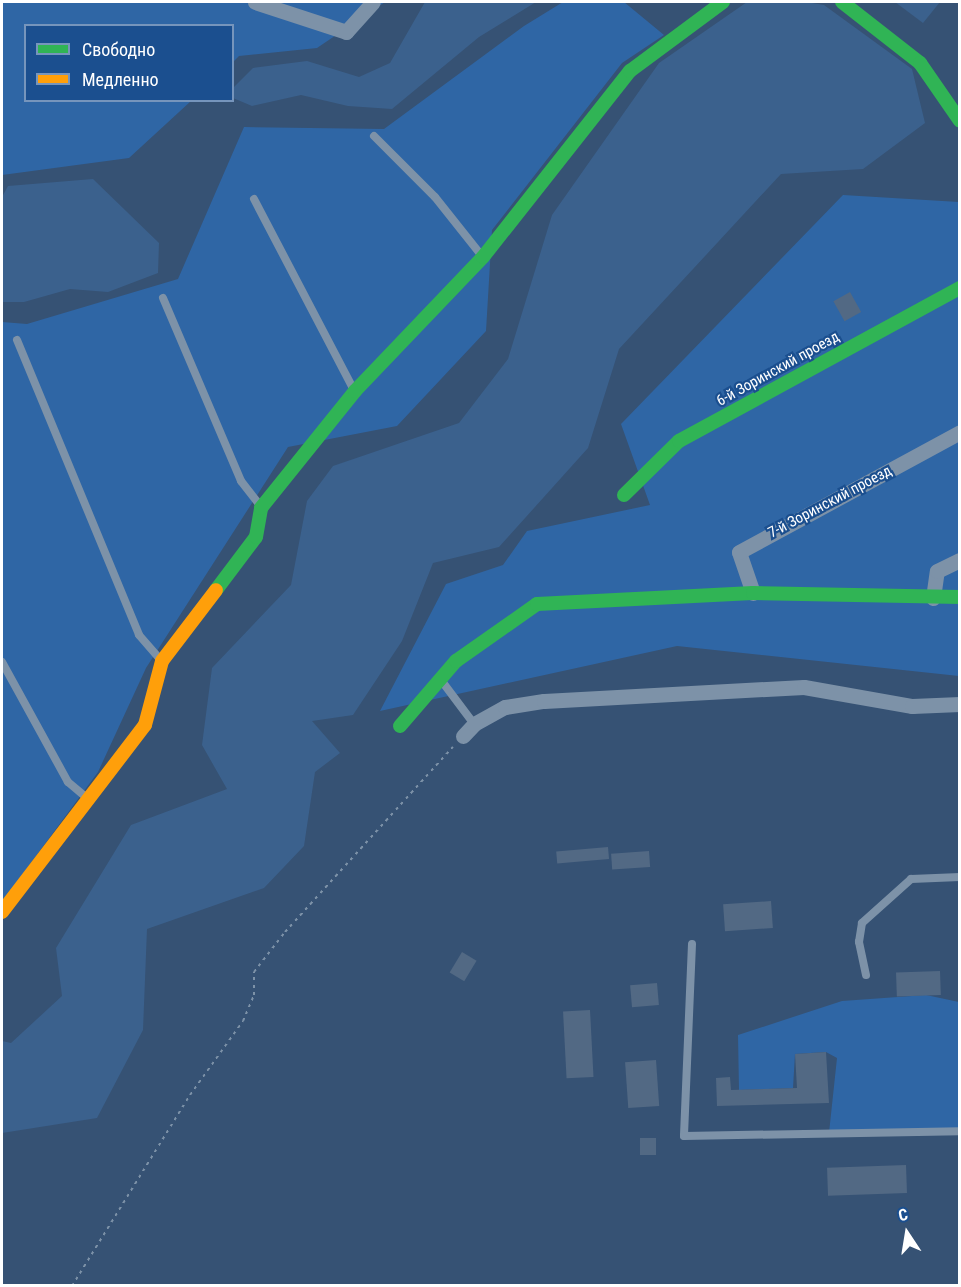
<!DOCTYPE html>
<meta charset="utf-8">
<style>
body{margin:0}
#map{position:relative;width:961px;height:1287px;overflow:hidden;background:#365274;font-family:"Roboto Condensed",sans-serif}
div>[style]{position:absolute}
.green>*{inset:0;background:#2f66a5}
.water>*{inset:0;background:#3b618d}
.building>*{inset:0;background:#526984;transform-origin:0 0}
.path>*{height:2px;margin-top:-1px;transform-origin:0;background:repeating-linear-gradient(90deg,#7d92a8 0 3px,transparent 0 7.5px)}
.lane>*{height:8px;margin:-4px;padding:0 4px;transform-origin:4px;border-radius:4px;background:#7d92a8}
.street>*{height:15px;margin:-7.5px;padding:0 7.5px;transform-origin:7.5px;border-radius:7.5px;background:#7d92a8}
.fast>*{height:14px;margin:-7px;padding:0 7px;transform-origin:7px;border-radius:7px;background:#30b455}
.slow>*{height:14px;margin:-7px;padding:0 7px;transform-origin:7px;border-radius:7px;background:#ff9f0a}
span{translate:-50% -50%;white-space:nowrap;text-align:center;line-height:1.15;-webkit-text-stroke:4.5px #1b4f8f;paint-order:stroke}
.street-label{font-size:15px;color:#fff}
.frame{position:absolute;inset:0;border:3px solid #fff;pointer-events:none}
.legend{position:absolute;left:24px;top:24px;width:210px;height:78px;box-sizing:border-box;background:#1b4f8f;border:2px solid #7695bc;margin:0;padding:8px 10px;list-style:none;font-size:18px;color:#fff}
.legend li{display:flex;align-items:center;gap:12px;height:30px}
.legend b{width:30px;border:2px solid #7695bc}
.north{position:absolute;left:877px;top:1203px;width:60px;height:60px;-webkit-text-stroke:4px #1b4f8f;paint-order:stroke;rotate:348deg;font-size:16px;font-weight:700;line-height:24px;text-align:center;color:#fff}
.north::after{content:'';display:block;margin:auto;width:21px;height:27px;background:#fff;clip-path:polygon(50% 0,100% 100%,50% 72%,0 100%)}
</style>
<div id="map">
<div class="green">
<div style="clip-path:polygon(2px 2px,385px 2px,317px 48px,239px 56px,233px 62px,232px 26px,26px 26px,26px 100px,191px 101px,129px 158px,2px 175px)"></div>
<div style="clip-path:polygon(563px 2px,624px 2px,664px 35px,622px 63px,492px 230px,486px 331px,397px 426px,288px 447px,146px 668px,98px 772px,2px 902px,2px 322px,27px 324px,178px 279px,244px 127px,384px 129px,524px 26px)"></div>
<div style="clip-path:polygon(843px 195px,959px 202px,959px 676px,677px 646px,380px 711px,446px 584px,503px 565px,527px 531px,650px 505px,621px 424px)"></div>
<div style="clip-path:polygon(926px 995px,959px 1002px,959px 1131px,829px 1133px,837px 1058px,826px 1052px,795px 1054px,793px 1088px,739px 1090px,738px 1035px,842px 1001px)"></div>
</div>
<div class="water">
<div style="clip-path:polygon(425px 2px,536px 2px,479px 37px,392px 109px,348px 106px,301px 95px,252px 106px,233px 98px,233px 88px,253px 68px,307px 61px,359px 77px,390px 63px)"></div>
<div style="clip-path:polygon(747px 2px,806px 2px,824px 5px,912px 69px,925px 123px,863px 169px,781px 174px,619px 349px,588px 448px,499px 547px,433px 563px,402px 641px,353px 715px,312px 721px,340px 753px,315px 772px,304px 846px,264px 888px,147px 929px,143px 1030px,97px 1118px,2px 1133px,2px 1041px,11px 1043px,62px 996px,56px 948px,131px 825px,227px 789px,202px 745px,212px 668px,291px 585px,307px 501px,333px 466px,459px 423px,508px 359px,552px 215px,659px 63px)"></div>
<div style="clip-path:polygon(895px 2px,940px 2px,923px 23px)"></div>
<div style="clip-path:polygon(93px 179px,159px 243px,158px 273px,108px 292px,70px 289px,24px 302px,2px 302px,2px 197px,8px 186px)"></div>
</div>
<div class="building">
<div style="left:850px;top:292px;width:23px;height:19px;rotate:61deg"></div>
<div style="left:608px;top:847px;width:12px;height:52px;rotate:85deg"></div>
<div style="left:649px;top:851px;width:16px;height:38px;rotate:86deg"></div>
<div style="left:771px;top:901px;width:27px;height:48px;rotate:86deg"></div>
<div style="left:462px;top:952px;width:17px;height:24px;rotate:31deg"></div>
<div style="left:940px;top:971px;width:24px;height:44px;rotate:88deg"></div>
<div style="left:657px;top:983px;width:22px;height:27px;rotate:85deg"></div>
<div style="left:590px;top:1010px;width:67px;height:27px;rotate:87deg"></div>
<div style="clip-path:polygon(826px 1052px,829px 1103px,717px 1106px,716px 1078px,730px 1077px,731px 1090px,797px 1088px,795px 1054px)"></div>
<div style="left:656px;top:1060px;width:46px;height:31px;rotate:86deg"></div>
<div style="left:640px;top:1138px;width:16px;height:17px"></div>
<div style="left:906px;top:1165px;width:28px;height:79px;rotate:88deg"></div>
</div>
<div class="path">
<div style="left:72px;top:1286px;width:225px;rotate:-58.3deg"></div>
<div style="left:190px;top:1095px;width:91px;rotate:-54.4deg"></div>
<div style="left:243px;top:1021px;width:28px;rotate:-67deg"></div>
<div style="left:254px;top:995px;width:23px;rotate:-90deg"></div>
<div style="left:254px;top:972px;width:51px;rotate:-52.2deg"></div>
<div style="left:285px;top:932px;width:250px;rotate:-47.8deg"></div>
</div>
<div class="lane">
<div style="left:374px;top:136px;width:86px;rotate:45deg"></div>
<div style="left:435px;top:197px;width:75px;rotate:51.5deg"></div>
<div style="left:254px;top:199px;width:216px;rotate:62.4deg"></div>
<div style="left:163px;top:298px;width:199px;rotate:66.9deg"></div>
<div style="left:241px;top:481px;width:33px;rotate:52deg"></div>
<div style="left:17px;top:340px;width:319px;rotate:67.5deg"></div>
<div style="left:139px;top:635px;width:33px;rotate:49deg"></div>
<div style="left:2px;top:662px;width:137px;rotate:61.2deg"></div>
<div style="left:68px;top:782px;width:25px;rotate:40deg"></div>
<div style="left:441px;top:680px;width:55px;rotate:53.1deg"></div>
<div style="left:692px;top:944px;width:192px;rotate:92.4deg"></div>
<div style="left:684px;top:1136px;width:276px;rotate:-1deg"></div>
<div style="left:866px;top:975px;width:34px;rotate:-102deg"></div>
<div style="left:859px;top:942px;width:19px;rotate:-81deg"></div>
<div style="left:862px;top:923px;width:66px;rotate:-41.9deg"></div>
<div style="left:911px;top:879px;width:49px;rotate:-2.3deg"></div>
</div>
<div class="street">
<div style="left:255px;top:2px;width:96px;rotate:18.2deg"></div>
<div style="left:346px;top:32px;width:40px;rotate:-48deg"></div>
<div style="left:753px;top:593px;width:43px;rotate:-108.9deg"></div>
<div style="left:739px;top:552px;width:251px;rotate:-28.5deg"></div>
<div style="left:933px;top:598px;width:27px;rotate:-82deg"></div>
<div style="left:937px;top:571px;width:25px;rotate:-26deg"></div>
<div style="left:463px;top:736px;width:16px;rotate:-47deg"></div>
<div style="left:474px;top:724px;width:35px;rotate:-29deg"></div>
<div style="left:505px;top:707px;width:39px;rotate:-9deg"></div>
<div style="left:544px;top:701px;width:260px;rotate:-3.1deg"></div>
<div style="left:804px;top:687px;width:110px;rotate:10deg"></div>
<div style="left:912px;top:706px;width:48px;rotate:-2.4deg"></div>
</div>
<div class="fast">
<div style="left:842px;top:2px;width:99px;rotate:38deg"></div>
<div style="left:920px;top:63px;width:70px;rotate:55.4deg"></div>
<div style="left:624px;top:495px;width:77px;rotate:-44.5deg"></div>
<div style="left:679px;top:441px;width:320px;rotate:-28.6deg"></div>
<div style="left:216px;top:590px;width:66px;rotate:-53deg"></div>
<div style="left:256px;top:537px;width:29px;rotate:-80deg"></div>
<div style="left:261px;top:508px;width:150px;rotate:-51.2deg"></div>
<div style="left:355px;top:391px;width:185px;rotate:-46.3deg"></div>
<div style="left:483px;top:257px;width:237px;rotate:-51.7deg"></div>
<div style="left:630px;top:71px;width:116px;rotate:-36.6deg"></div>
<div style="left:400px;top:726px;width:86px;rotate:-49.3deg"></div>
<div style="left:456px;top:661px;width:99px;rotate:-35.1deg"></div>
<div style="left:537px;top:604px;width:216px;rotate:-2.9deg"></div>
<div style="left:753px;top:593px;width:207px;rotate:1.1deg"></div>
</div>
<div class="slow">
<div style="left:2px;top:912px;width:235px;rotate:-52.6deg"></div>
<div style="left:145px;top:725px;width:66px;rotate:-75.1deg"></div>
<div style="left:162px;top:661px;width:89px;rotate:-52.7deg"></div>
</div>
<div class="street-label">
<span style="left:778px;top:369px;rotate:-29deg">6-й Зоринский проезд</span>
<span style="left:830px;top:502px;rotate:-28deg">7-й Зоринский проезд</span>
</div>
<div class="frame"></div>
<ul class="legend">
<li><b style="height:8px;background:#30b455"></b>Свободно</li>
<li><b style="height:8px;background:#ff9f0a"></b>Медленно</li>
</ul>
<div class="north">С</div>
</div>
